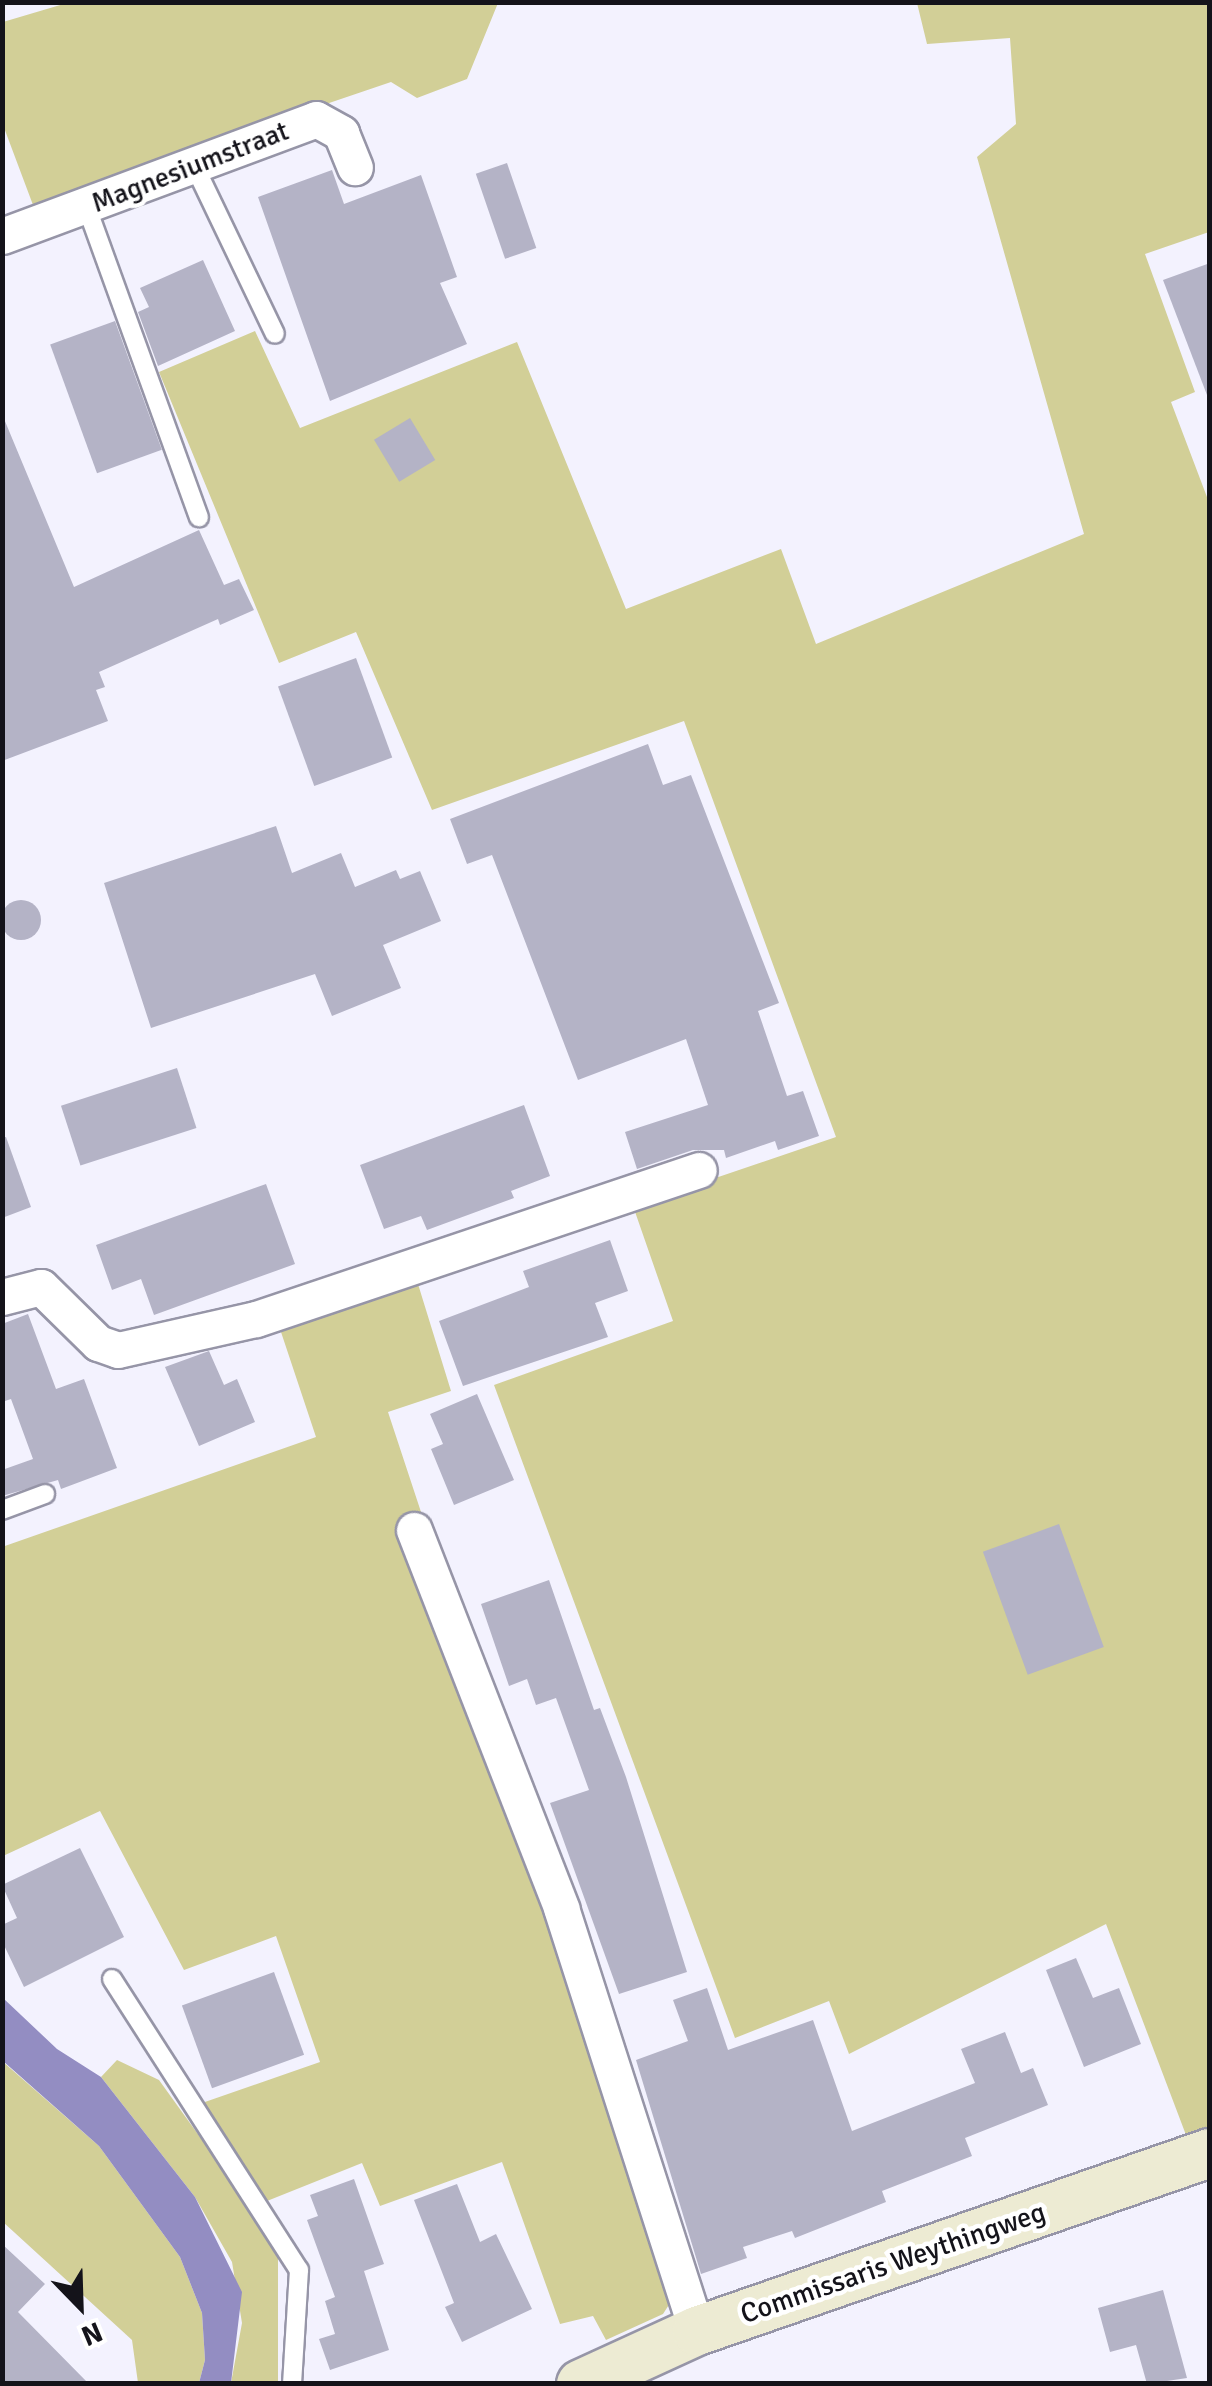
<!DOCTYPE html>
<style>
body{margin:0}
#map{position:relative;width:1212px;height:2386px;overflow:hidden;background:#f3f2fe;font-family:Signika,sans-serif}
div>[style]{position:absolute}
.green>*{inset:0;background:#d2cf97}
.water>*{inset:0;background:#938dc2}
.building>*{inset:0;background:#b4b3c6;transform-origin:0 0}
.round{border-radius:50%}
.roads{filter:drop-shadow(2px 0 #9695a7) drop-shadow(-2px 0 #9695a7) drop-shadow(0 2px #9695a7) drop-shadow(0 -2px #9695a7)}
.service>*{height:18px;margin:-9px;padding:0 9px;transform-origin:9px;border-radius:9px;background:#fff}
.minor>*{height:35px;margin:-17.5px;padding:0 17.5px;transform-origin:17.5px;border-radius:17.5px;background:#fff}
.secondary>*{height:48px;margin:-24px;padding:0 24px;transform-origin:24px;border-radius:24px;background:#edebd3}
span{translate:-50% -50%;white-space:nowrap;text-align:center;line-height:1.15;-webkit-text-stroke:9px #fff;paint-order:stroke}
.street-label{font-size:28px;color:#14131a}
.frame{position:absolute;inset:0;border:5px solid #14131a;pointer-events:none}
.north{position:absolute;left:30px;top:2256px;width:100px;height:100px;-webkit-text-stroke:8px #fff;paint-order:stroke;rotate:157deg;font-size:28px;font-weight:700;line-height:40px;text-align:center;color:#14131a}
.north::after{content:'';display:block;margin:auto;width:35px;height:45px;background:#14131a;clip-path:polygon(50% 0,100% 100%,50% 72%,0 100%)}
</style>
<div id="map">
<div class="green">
<div style="clip-path:polygon(67px 3px,498px 3px,467px 79px,417px 98px,391px 82px,197px 148px,36px 213px,3px 125px,3px 22px)"></div>
<div style="clip-path:polygon(917px 3px,1209px 3px,1209px 232px,1145px 254px,1195px 392px,1171px 402px,1210px 505px,1209px 2128px,1186px 2135px,1106px 1924px,849px 2054px,829px 2001px,735px 2038px,494px 1385px,673px 1321px,633px 1206px,836px 1137px,684px 721px,432px 810px,356px 632px,279px 663px,159px 372px,255px 331px,300px 428px,517px 342px,626px 609px,781px 549px,816px 644px,1084px 534px,977px 157px,1016px 124px,1010px 38px,927px 44px)"></div>
<div style="clip-path:polygon(418px 1284px,451px 1391px,388px 1412px,421px 1512px,397px 1523px,549px 1912px,674px 2297px,663px 2314px,606px 2340px,593px 2316px,560px 2324px,502px 2162px,380px 2206px,362px 2163px,267px 2201px,202px 2103px,320px 2062px,276px 1936px,184px 1970px,100px 1811px,3px 1856px,2px 1547px,316px 1437px,280px 1329px)"></div>
<div style="clip-path:polygon(117px 2060px,159px 2080px,261px 2222px,278px 2258px,278px 2383px,231px 2383px,242px 2323px,232px 2262px,195px 2197px,101px 2077px)"></div>
<div style="clip-path:polygon(2px 2061px,99px 2146px,180px 2257px,202px 2313px,205px 2360px,199px 2383px,138px 2383px,132px 2340px,3px 2222px)"></div>
</div>
<div class="water">
<div style="clip-path:polygon(3px 1998px,57px 2049px,101px 2077px,195px 2197px,242px 2292px,231px 2383px,199px 2383px,205px 2360px,202px 2313px,180px 2257px,99px 2146px,3px 2061px)"></div>
</div>
<div class="building">
<div style="left:507px;top:163px;width:90px;height:33px;rotate:71deg"></div>
<div style="clip-path:polygon(332px 170px,344px 204px,421px 175px,457px 277px,440px 283px,467px 344px,330px 401px,258px 197px)"></div>
<div style="clip-path:polygon(203px 260px,235px 331px,158px 366px,138px 312px,149px 307px,140px 288px)"></div>
<div style="clip-path:polygon(1210px 263px,1210px 395px,1207px 395px,1163px 280px)"></div>
<div style="left:115px;top:321px;width:137px;height:69px;rotate:70deg"></div>
<div style="clip-path:polygon(2px 414px,74px 587px,199px 530px,224px 585px,239px 579px,254px 610px,220px 625px,218px 619px,99px 672px,105px 687px,96px 690px,108px 721px,2px 761px)"></div>
<div style="left:410px;top:418px;width:49px;height:42px;rotate:59deg"></div>
<div style="left:356px;top:658px;width:106px;height:83px;rotate:70deg"></div>
<div style="clip-path:polygon(648px 744px,663px 785px,691px 775px,779px 1003px,758px 1011px,787px 1096px,803px 1091px,819px 1136px,778px 1150px,775px 1141px,726px 1158px,724px 1150px,693px 1150px,637px 1169px,625px 1132px,708px 1105px,686px 1039px,578px 1080px,492px 855px,467px 864px,450px 819px)"></div>
<div style="clip-path:polygon(276px 826px,292px 873px,341px 853px,355px 887px,396px 870px,400px 879px,420px 871px,441px 921px,383px 945px,401px 988px,332px 1016px,315px 974px,151px 1028px,104px 883px)"></div>
<div class="round" style="left:1px;top:900px;width:40px;height:40px"></div>
<div style="left:177px;top:1068px;width:63px;height:122px;rotate:72deg"></div>
<div style="clip-path:polygon(524px 1105px,550px 1176px,511px 1191px,514px 1198px,427px 1230px,421px 1216px,384px 1229px,360px 1165px)"></div>
<div style="clip-path:polygon(6px 1137px,31px 1207px,2px 1218px,2px 1138px)"></div>
<div style="clip-path:polygon(266px 1184px,295px 1264px,154px 1315px,141px 1279px,112px 1290px,96px 1245px)"></div>
<div style="clip-path:polygon(610px 1240px,628px 1291px,595px 1303px,608px 1337px,463px 1386px,439px 1321px,529px 1287px,523px 1271px)"></div>
<div style="clip-path:polygon(28px 1314px,56px 1389px,84px 1379px,117px 1468px,61px 1489px,58px 1480px,2px 1496px,2px 1470px,33px 1459px,11px 1399px,2px 1402px,2px 1324px)"></div>
<div style="clip-path:polygon(209px 1351px,224px 1385px,237px 1379px,255px 1422px,199px 1446px,165px 1367px)"></div>
<div style="clip-path:polygon(477px 1394px,514px 1480px,454px 1505px,431px 1449px,443px 1444px,430px 1414px)"></div>
<div style="left:1059px;top:1524px;width:131px;height:81px;rotate:70deg"></div>
<div style="clip-path:polygon(549px 1580px,594px 1710px,600px 1708px,626px 1777px,687px 1972px,619px 1994px,550px 1803px,589px 1790px,556px 1698px,536px 1705px,527px 1679px,509px 1686px,481px 1604px)"></div>
<div style="clip-path:polygon(80px 1848px,124px 1937px,24px 1987px,2px 1941px,2px 1925px,17px 1918px,2px 1885px)"></div>
<div style="clip-path:polygon(1076px 1958px,1093px 1998px,1119px 1988px,1141px 2044px,1084px 2067px,1046px 1970px)"></div>
<div style="left:274px;top:1972px;width:88px;height:98px;rotate:70deg"></div>
<div style="clip-path:polygon(707px 1988px,728px 2050px,813px 2020px,852px 2131px,975px 2083px,961px 2049px,1005px 2032px,1021px 2073px,1033px 2068px,1048px 2105px,965px 2138px,972px 2156px,882px 2191px,886px 2202px,795px 2238px,792px 2231px,743px 2247px,747px 2258px,701px 2274px,636px 2060px,688px 2041px,673px 2000px)"></div>
<div style="clip-path:polygon(354px 2179px,384px 2264px,364px 2271px,389px 2350px,330px 2370px,319px 2339px,335px 2334px,325px 2301px,335px 2297px,307px 2220px,318px 2216px,310px 2195px)"></div>
<div style="clip-path:polygon(457px 2184px,480px 2242px,496px 2234px,532px 2309px,462px 2342px,445px 2307px,454px 2303px,414px 2200px)"></div>
<div style="clip-path:polygon(2px 2244px,45px 2284px,18px 2312px,89px 2384px,2px 2384px)"></div>
<div style="clip-path:polygon(1163px 2290px,1187px 2378px,1147px 2384px,1136px 2345px,1110px 2352px,1098px 2308px)"></div>
</div>
<div class="roads">
<div class="service">
<div style="left:194px;top:165px;width:187px;rotate:64.4deg"></div>
<div style="left:87px;top:208px;width:329px;rotate:70.1deg"></div>
<div style="left:2px;top:1510px;width:46px;rotate:-20.4deg"></div>
<div style="left:112px;top:1979px;width:346px;rotate:57.3deg"></div>
<div style="left:299px;top:2270px;width:114px;rotate:93.5deg"></div>
</div>
<div class="minor">
<div style="left:2px;top:236px;width:335px;rotate:-20.4deg"></div>
<div style="left:316px;top:119px;width:29px;rotate:29deg"></div>
<div style="left:341px;top:133px;width:37px;rotate:68deg"></div>
<div style="left:2px;top:1297px;width:40px;rotate:-14.4deg"></div>
<div style="left:41px;top:1287px;width:80px;rotate:44.5deg"></div>
<div style="left:98px;top:1343px;width:21px;rotate:19deg"></div>
<div style="left:118px;top:1350px;width:141px;rotate:-12.7deg"></div>
<div style="left:256px;top:1319px;width:467px;rotate:-18.6deg"></div>
<div style="left:414px;top:1530px;width:406px;rotate:68.7deg"></div>
<div style="left:561px;top:1908px;width:444px;rotate:72.2deg"></div>
</div>
<div class="secondary">
<div style="left:581px;top:2384px;width:128px;rotate:-24.6deg"></div>
<div style="left:697px;top:2331px;width:543px;rotate:-19.14deg"></div>
</div>
</div>
<div class="street-label">
<span style="left:190px;top:167px;rotate:-21deg">Magnesiumstraat</span>
<span style="left:893px;top:2263px;rotate:-19deg">Commissaris Weythingweg</span>
</div>
<div class="frame"></div>
<div class="north">N</div>
</div>
